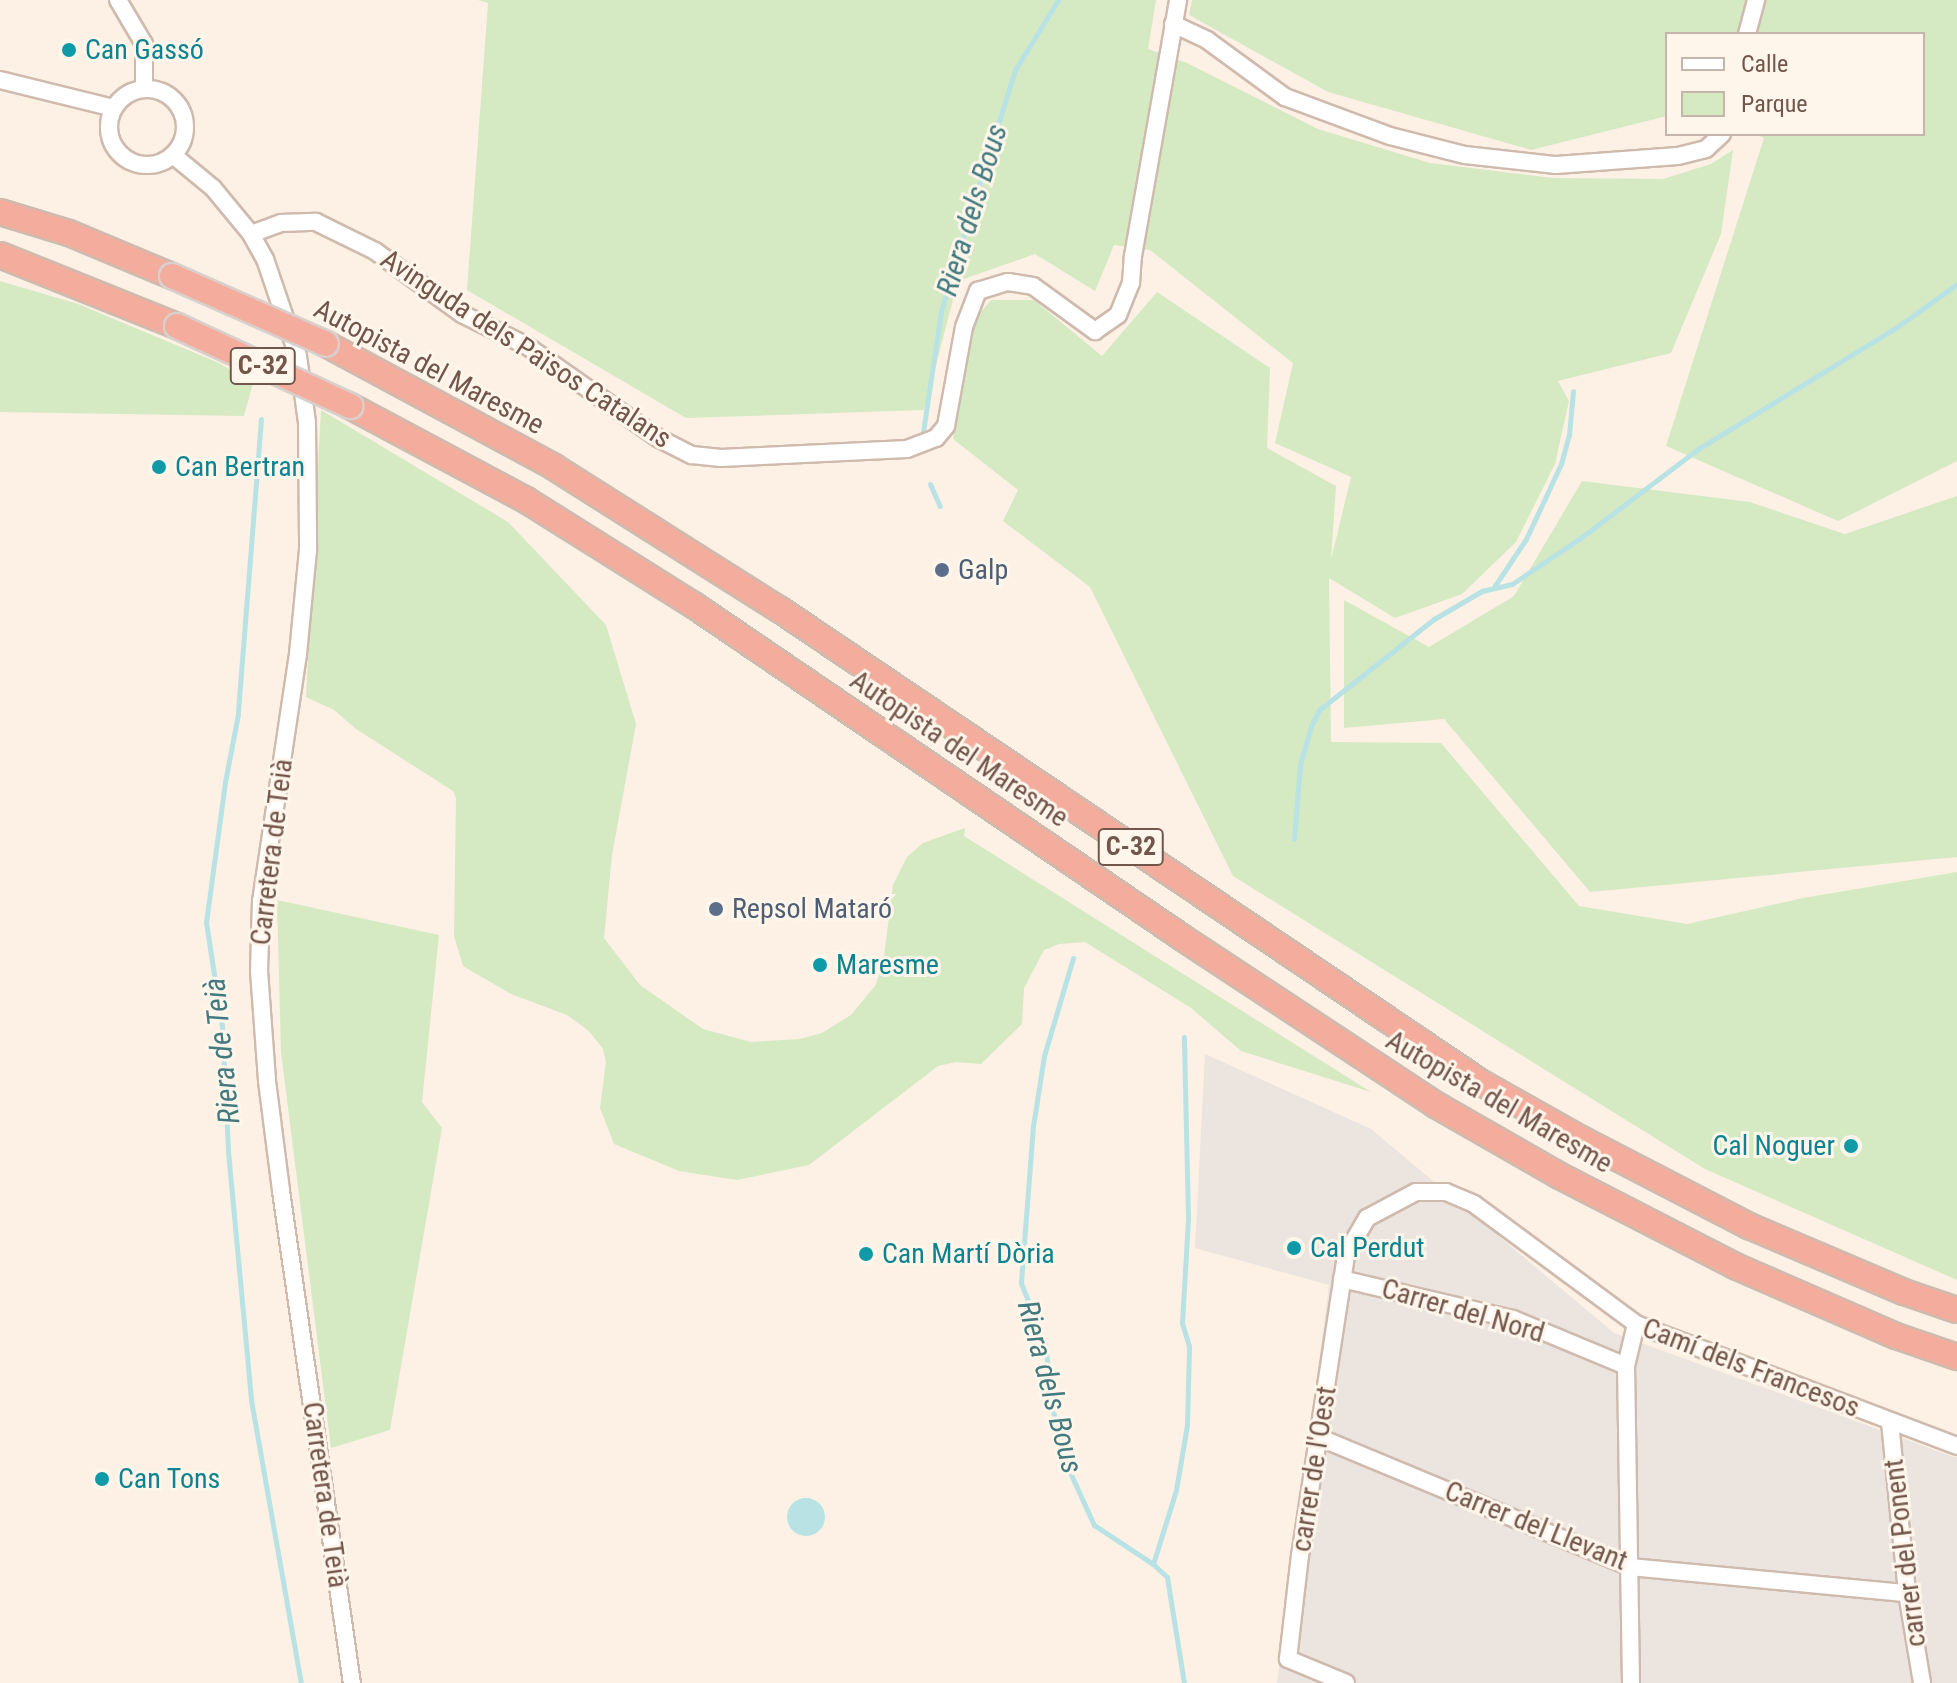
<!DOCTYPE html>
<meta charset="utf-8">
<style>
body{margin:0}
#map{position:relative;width:1957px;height:1683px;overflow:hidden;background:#fcf1e4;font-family:"Roboto Condensed",sans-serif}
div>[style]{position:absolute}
.industrial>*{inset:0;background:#ebe4df}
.green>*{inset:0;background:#d5e9c3}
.water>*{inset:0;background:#b9e2e5}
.round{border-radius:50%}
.stream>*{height:5px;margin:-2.5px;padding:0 2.5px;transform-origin:2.5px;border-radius:2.5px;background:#b9e2e5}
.roads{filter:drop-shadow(2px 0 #cfbaae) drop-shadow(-2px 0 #cfbaae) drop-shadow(0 2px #cfbaae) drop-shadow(0 -2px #cfbaae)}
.minor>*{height:16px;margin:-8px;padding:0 8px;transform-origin:8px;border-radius:8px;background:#fff}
.minor>.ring{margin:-8px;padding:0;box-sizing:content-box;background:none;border:16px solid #fff;border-radius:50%}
.highway>*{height:24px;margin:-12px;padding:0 12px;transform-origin:12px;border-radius:12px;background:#f4ad9d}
.bridges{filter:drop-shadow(2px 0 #d8d0cd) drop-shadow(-2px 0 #d8d0cd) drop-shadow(0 2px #d8d0cd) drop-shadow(0 -2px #d8d0cd)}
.highway-bridge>*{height:24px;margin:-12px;padding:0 12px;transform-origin:12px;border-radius:12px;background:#f4ad9d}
.dots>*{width:22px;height:22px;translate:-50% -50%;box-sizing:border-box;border:4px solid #fef5eb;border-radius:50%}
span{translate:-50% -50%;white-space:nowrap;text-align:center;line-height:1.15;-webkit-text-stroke:6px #fef5eb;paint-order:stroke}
.shield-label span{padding:2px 6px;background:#fef5eb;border:2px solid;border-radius:6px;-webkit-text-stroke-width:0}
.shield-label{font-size:26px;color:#73564b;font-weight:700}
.culture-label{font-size:28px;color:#0d838f}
.left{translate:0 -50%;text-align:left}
.right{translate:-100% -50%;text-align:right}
.street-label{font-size:28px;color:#73564b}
.service-label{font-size:28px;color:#4e5e75}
.water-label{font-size:30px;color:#427a7f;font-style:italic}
.legend{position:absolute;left:1665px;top:32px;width:260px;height:104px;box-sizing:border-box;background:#fef5eb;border:2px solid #c6b5ab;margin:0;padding:10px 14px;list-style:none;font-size:24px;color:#73564b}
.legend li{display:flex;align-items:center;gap:16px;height:40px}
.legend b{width:40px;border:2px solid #c6b5ab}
</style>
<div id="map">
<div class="industrial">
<div style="clip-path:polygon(1205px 1054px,1371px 1129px,1614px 1333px,1957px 1458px,1957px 1683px,1277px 1683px,1329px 1285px,1195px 1248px)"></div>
</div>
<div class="green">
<div style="clip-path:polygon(478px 0,1156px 0,1148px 49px,1187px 63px,1318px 129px,1430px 163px,1553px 178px,1663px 179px,1711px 164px,1733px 150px,1721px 234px,1671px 353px,1558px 381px,1569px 401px,1555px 464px,1516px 542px,1462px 594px,1395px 618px,1329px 578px,1331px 742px,1441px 743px,1579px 906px,1687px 924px,1803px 898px,1957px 872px,1957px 1280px,1705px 1169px,1233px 876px,1090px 587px,1003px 521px,1018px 490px,953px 439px,974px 320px,991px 300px,1034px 300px,1102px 356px,1157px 292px,1270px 368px,1267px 448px,1336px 486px,1331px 560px,1351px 477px,1275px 443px,1293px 363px,1150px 250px,1114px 245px,1095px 291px,1035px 254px,958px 281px,924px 410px,686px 418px,467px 290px,488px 3px)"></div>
<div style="clip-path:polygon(1192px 0,1957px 0,1957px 461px,1838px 521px,1666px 446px,1764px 138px,1756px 134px,1923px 134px,1923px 34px,1667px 34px,1667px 116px,1531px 150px,1328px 92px,1189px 15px)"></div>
<div style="clip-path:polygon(0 281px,78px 304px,219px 363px,253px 383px,244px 416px,0 412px)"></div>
<div style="clip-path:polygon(321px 410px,508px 522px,606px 625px,636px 724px,612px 855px,604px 938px,640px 985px,703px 1029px,751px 1042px,800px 1039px,822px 1033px,851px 1015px,875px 986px,883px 964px,893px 885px,907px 857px,923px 843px,965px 828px,964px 836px,1371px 1092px,1241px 1051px,1191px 1008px,1085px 942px,1059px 944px,1044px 950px,1024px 988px,1022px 1024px,981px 1064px,956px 1062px,938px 1066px,809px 1165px,737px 1180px,679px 1171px,614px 1144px,600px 1108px,606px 1062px,603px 1049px,589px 1031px,567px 1015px,511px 994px,463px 966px,454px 936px,456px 798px,453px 791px,356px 729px,334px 710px,306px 697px)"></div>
<div style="clip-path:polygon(1582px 481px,1750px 502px,1845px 534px,1957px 496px,1957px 857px,1590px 892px,1444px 719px,1344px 728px,1344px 600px,1429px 647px,1514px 596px)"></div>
<div style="clip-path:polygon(277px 900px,439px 935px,422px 1102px,442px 1128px,390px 1430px,331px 1448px,281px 1052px)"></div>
</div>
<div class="water">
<div class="round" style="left:787px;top:1498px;width:38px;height:38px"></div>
</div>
<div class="stream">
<div style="left:261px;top:419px;width:296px;rotate:94.5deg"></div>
<div style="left:238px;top:714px;width:69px;rotate:100.8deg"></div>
<div style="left:225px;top:782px;width:141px;rotate:97.7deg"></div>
<div style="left:206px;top:922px;width:106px;rotate:81.3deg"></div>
<div style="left:222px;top:1027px;width:124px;rotate:87.2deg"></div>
<div style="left:228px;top:1151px;width:250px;rotate:84.7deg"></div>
<div style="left:251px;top:1400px;width:287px;rotate:80deg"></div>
<div style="left:923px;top:432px;width:122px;rotate:-81.5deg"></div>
<div style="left:941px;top:311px;width:95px;rotate:-73.5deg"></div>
<div style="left:968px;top:220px;width:157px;rotate:-72.6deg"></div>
<div style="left:1015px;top:70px;width:82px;rotate:-58.4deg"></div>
<div style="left:930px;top:484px;width:24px;rotate:66deg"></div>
<div style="left:1494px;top:587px;width:58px;rotate:-56.3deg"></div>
<div style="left:1526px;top:539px;width:83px;rotate:-65deg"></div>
<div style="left:1561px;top:464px;width:30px;rotate:-75deg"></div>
<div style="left:1569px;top:435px;width:44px;rotate:-84.8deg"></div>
<div style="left:1294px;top:839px;width:74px;rotate:-85.4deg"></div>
<div style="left:1300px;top:765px;width:41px;rotate:-74.2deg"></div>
<div style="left:1311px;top:726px;width:18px;rotate:-63deg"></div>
<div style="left:1319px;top:710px;width:147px;rotate:-38.4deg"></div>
<div style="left:1434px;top:619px;width:56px;rotate:-30.3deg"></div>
<div style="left:1482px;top:591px;width:31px;rotate:-13deg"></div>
<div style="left:1512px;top:584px;width:84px;rotate:-33.9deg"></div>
<div style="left:1582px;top:537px;width:146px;rotate:-37.2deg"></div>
<div style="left:1698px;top:449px;width:237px;rotate:-31.5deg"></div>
<div style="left:1900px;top:325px;width:70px;rotate:-35.7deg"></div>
<div style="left:1073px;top:958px;width:102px;rotate:106.5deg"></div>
<div style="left:1044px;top:1056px;width:71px;rotate:98.9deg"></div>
<div style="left:1033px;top:1126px;width:157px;rotate:94.4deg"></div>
<div style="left:1021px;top:1283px;width:66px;rotate:68.5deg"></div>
<div style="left:1045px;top:1344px;width:73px;rotate:82.9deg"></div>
<div style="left:1054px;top:1416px;width:54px;rotate:74.9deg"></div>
<div style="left:1068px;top:1468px;width:63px;rotate:65.5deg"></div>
<div style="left:1094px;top:1525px;width:71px;rotate:33.5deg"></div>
<div style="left:1153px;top:1564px;width:19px;rotate:43deg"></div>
<div style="left:1167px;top:1577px;width:107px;rotate:80.9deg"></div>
<div style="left:1153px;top:1564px;width:77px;rotate:-72.7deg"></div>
<div style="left:1176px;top:1490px;width:66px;rotate:-80.4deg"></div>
<div style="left:1187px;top:1425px;width:79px;rotate:-88.5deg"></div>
<div style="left:1189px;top:1346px;width:24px;rotate:-107deg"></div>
<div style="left:1182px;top:1323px;width:105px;rotate:-86.7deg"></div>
<div style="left:1188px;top:1218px;width:181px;rotate:-91.3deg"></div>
</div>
<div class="roads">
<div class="minor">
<div style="left:118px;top:0;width:51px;rotate:59.4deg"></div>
<div style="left:144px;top:44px;width:45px;rotate:90deg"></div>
<div style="left:1173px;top:24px;width:38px;rotate:25deg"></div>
<div style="left:1207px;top:40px;width:97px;rotate:36.2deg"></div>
<div style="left:1285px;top:97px;width:112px;rotate:20.4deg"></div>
<div style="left:1390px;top:136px;width:77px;rotate:14.2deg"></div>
<div style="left:1465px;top:155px;width:92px;rotate:6.3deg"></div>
<div style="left:1556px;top:165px;width:122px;rotate:-4.2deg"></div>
<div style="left:1678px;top:156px;width:29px;rotate:-14deg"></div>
<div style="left:1706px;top:149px;width:22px;rotate:-43deg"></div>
<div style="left:1747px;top:34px;width:35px;rotate:-75deg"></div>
<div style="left:0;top:80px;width:117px;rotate:13.8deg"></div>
<div class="ring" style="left:109px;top:89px;width:60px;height:60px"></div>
<div style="left:173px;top:155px;width:52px;rotate:39.5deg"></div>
<div style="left:213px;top:188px;width:60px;rotate:50.4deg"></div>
<div style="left:251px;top:234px;width:29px;rotate:61deg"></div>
<div style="left:265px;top:259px;width:102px;rotate:71.2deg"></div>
<div style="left:298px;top:356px;width:68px;rotate:82.3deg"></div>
<div style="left:307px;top:423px;width:127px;rotate:89.5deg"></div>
<div style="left:308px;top:550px;width:104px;rotate:95.5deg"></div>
<div style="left:298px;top:654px;width:250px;rotate:98.5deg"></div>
<div style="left:261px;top:901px;width:70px;rotate:91.6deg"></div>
<div style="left:259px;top:971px;width:110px;rotate:85.8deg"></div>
<div style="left:267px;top:1081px;width:111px;rotate:82.7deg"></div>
<div style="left:281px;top:1191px;width:497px;rotate:81.8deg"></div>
<div style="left:251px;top:234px;width:32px;rotate:-20deg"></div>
<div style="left:281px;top:223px;width:35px;rotate:-2deg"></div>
<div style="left:316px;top:222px;width:66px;rotate:26.2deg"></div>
<div style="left:375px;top:251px;width:107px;rotate:35.9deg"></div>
<div style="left:462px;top:314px;width:72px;rotate:26.2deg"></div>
<div style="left:527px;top:346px;width:160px;rotate:35.1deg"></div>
<div style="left:658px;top:438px;width:38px;rotate:27deg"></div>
<div style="left:692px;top:455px;width:29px;rotate:6deg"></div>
<div style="left:721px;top:458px;width:186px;rotate:-2.8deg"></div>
<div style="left:907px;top:449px;width:31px;rotate:-21deg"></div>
<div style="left:936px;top:438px;width:16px;rotate:-50deg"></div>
<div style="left:946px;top:426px;width:101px;rotate:-79.7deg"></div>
<div style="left:964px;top:327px;width:39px;rotate:-69deg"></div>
<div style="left:978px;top:291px;width:31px;rotate:-17deg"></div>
<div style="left:1008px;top:282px;width:25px;rotate:9deg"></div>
<div style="left:1033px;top:286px;width:77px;rotate:36deg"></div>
<div style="left:1095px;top:331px;width:28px;rotate:-35deg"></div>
<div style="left:1118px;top:315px;width:35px;rotate:-68deg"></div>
<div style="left:1131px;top:283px;width:27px;rotate:-86deg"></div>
<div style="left:1133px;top:256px;width:260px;rotate:-80deg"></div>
<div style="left:1342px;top:1279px;width:176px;rotate:13.2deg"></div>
<div style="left:1513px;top:1319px;width:122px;rotate:22.6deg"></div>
<div style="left:1890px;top:1422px;width:172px;rotate:84.3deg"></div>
<div style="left:1907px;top:1593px;width:91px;rotate:80.5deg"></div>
<div style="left:1318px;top:1437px;width:338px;rotate:22.6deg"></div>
<div style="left:1630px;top:1567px;width:278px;rotate:5.4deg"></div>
<div style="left:1346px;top:1683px;width:63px;rotate:-157.5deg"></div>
<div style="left:1288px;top:1659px;width:104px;rotate:-83.4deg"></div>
<div style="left:1300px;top:1556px;width:305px;rotate:-81.3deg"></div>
<div style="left:1346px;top:1254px;width:42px;rotate:-59.7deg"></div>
<div style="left:1367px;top:1218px;width:55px;rotate:-28deg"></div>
<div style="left:1416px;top:1192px;width:30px"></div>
<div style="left:1446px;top:1192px;width:30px;rotate:23deg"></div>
<div style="left:1474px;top:1204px;width:202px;rotate:36.5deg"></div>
<div style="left:1636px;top:1324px;width:343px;rotate:20.8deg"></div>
<div style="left:1631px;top:1683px;width:317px;rotate:-90.9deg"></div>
<div style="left:1626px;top:1366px;width:43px;rotate:-76.6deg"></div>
</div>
<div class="highway">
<div style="left:0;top:212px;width:72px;rotate:16.9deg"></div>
<div style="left:69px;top:233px;width:112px;rotate:22.7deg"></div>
<div style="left:0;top:255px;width:191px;rotate:21.9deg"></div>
<div style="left:326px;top:344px;width:259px;rotate:28.3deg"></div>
<div style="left:554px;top:467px;width:266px;rotate:32.3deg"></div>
<div style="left:779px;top:609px;width:846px;rotate:34.01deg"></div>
<div style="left:1480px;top:1082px;width:116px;rotate:29.4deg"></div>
<div style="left:1581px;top:1139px;width:189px;rotate:27.4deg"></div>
<div style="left:1749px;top:1226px;width:168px;rotate:23.1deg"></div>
<div style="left:1904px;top:1292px;width:56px;rotate:18.8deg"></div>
<div style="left:350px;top:406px;width:200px;rotate:28.1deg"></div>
<div style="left:526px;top:500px;width:199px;rotate:32.1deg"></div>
<div style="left:695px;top:606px;width:590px;rotate:34.23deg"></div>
<div style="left:1183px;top:938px;width:303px;rotate:33.4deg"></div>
<div style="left:1436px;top:1105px;width:141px;rotate:29.8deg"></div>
<div style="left:1558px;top:1175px;width:199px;rotate:27.2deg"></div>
<div style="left:1735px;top:1266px;width:176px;rotate:23.5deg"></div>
<div style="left:1896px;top:1336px;width:65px;rotate:19deg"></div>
</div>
</div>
<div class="bridges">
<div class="highway-bridge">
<div style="left:172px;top:276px;width:168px;rotate:23.8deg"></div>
<div style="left:177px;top:326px;width:191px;rotate:24.8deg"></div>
</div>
</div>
<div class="dots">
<div style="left:69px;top:50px;background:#0f9aa8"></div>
<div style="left:159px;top:467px;background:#0f9aa8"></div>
<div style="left:942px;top:570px;background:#5c6f8a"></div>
<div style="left:716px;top:909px;background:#5c6f8a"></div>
<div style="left:820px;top:965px;background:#0f9aa8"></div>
<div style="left:1851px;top:1146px;background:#0f9aa8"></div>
<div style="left:1294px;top:1248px;background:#0f9aa8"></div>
<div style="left:866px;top:1254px;background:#0f9aa8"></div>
<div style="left:102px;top:1479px;background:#0f9aa8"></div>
</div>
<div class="shield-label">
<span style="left:263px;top:366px">C-32</span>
<span style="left:1131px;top:847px">C-32</span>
</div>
<div class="culture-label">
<span class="left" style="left:85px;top:50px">Can Gassó</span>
<span class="left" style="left:175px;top:467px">Can Bertran</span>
<span class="left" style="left:836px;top:965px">Maresme</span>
<span class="right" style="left:1835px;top:1146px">Cal Noguer</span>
<span class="left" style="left:1310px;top:1248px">Cal Perdut</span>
<span class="left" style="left:882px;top:1254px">Can Martí Dòria</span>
<span class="left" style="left:118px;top:1479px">Can Tons</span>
</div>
<div class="street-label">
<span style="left:526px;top:349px;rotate:33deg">Avinguda dels Països Catalans</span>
<span style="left:429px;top:367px;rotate:28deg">Autopista del Maresme</span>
<span style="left:959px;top:749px;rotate:34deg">Autopista del Maresme</span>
<span style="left:272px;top:852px;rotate:-83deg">Carretera de Teià</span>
<span style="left:1499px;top:1102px;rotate:30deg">Autopista del Maresme</span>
<span style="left:1463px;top:1311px;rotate:16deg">Carrer del Nord</span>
<span style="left:1751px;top:1368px;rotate:21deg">Camí dels Francesos</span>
<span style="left:1314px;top:1469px;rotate:-81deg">carrer de l'Oest</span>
<span style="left:325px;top:1495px;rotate:82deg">Carretera de Teià</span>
<span style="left:1536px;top:1526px;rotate:22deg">Carrer del Llevant</span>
<span style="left:1905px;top:1553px;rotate:-97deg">carrer del Ponent</span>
</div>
<div class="service-label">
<span class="left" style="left:958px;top:570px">Galp</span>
<span class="left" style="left:732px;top:909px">Repsol Mataró</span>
</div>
<div class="water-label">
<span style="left:972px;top:210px;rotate:-73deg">Riera dels Bous</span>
<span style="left:222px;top:1051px;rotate:-96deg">Riera de Teià</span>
<span style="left:1050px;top:1387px;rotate:75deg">Riera dels Bous</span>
</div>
<ul class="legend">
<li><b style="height:10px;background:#fff"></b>Calle</li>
<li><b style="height:22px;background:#d5e9c3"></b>Parque</li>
</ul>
</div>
